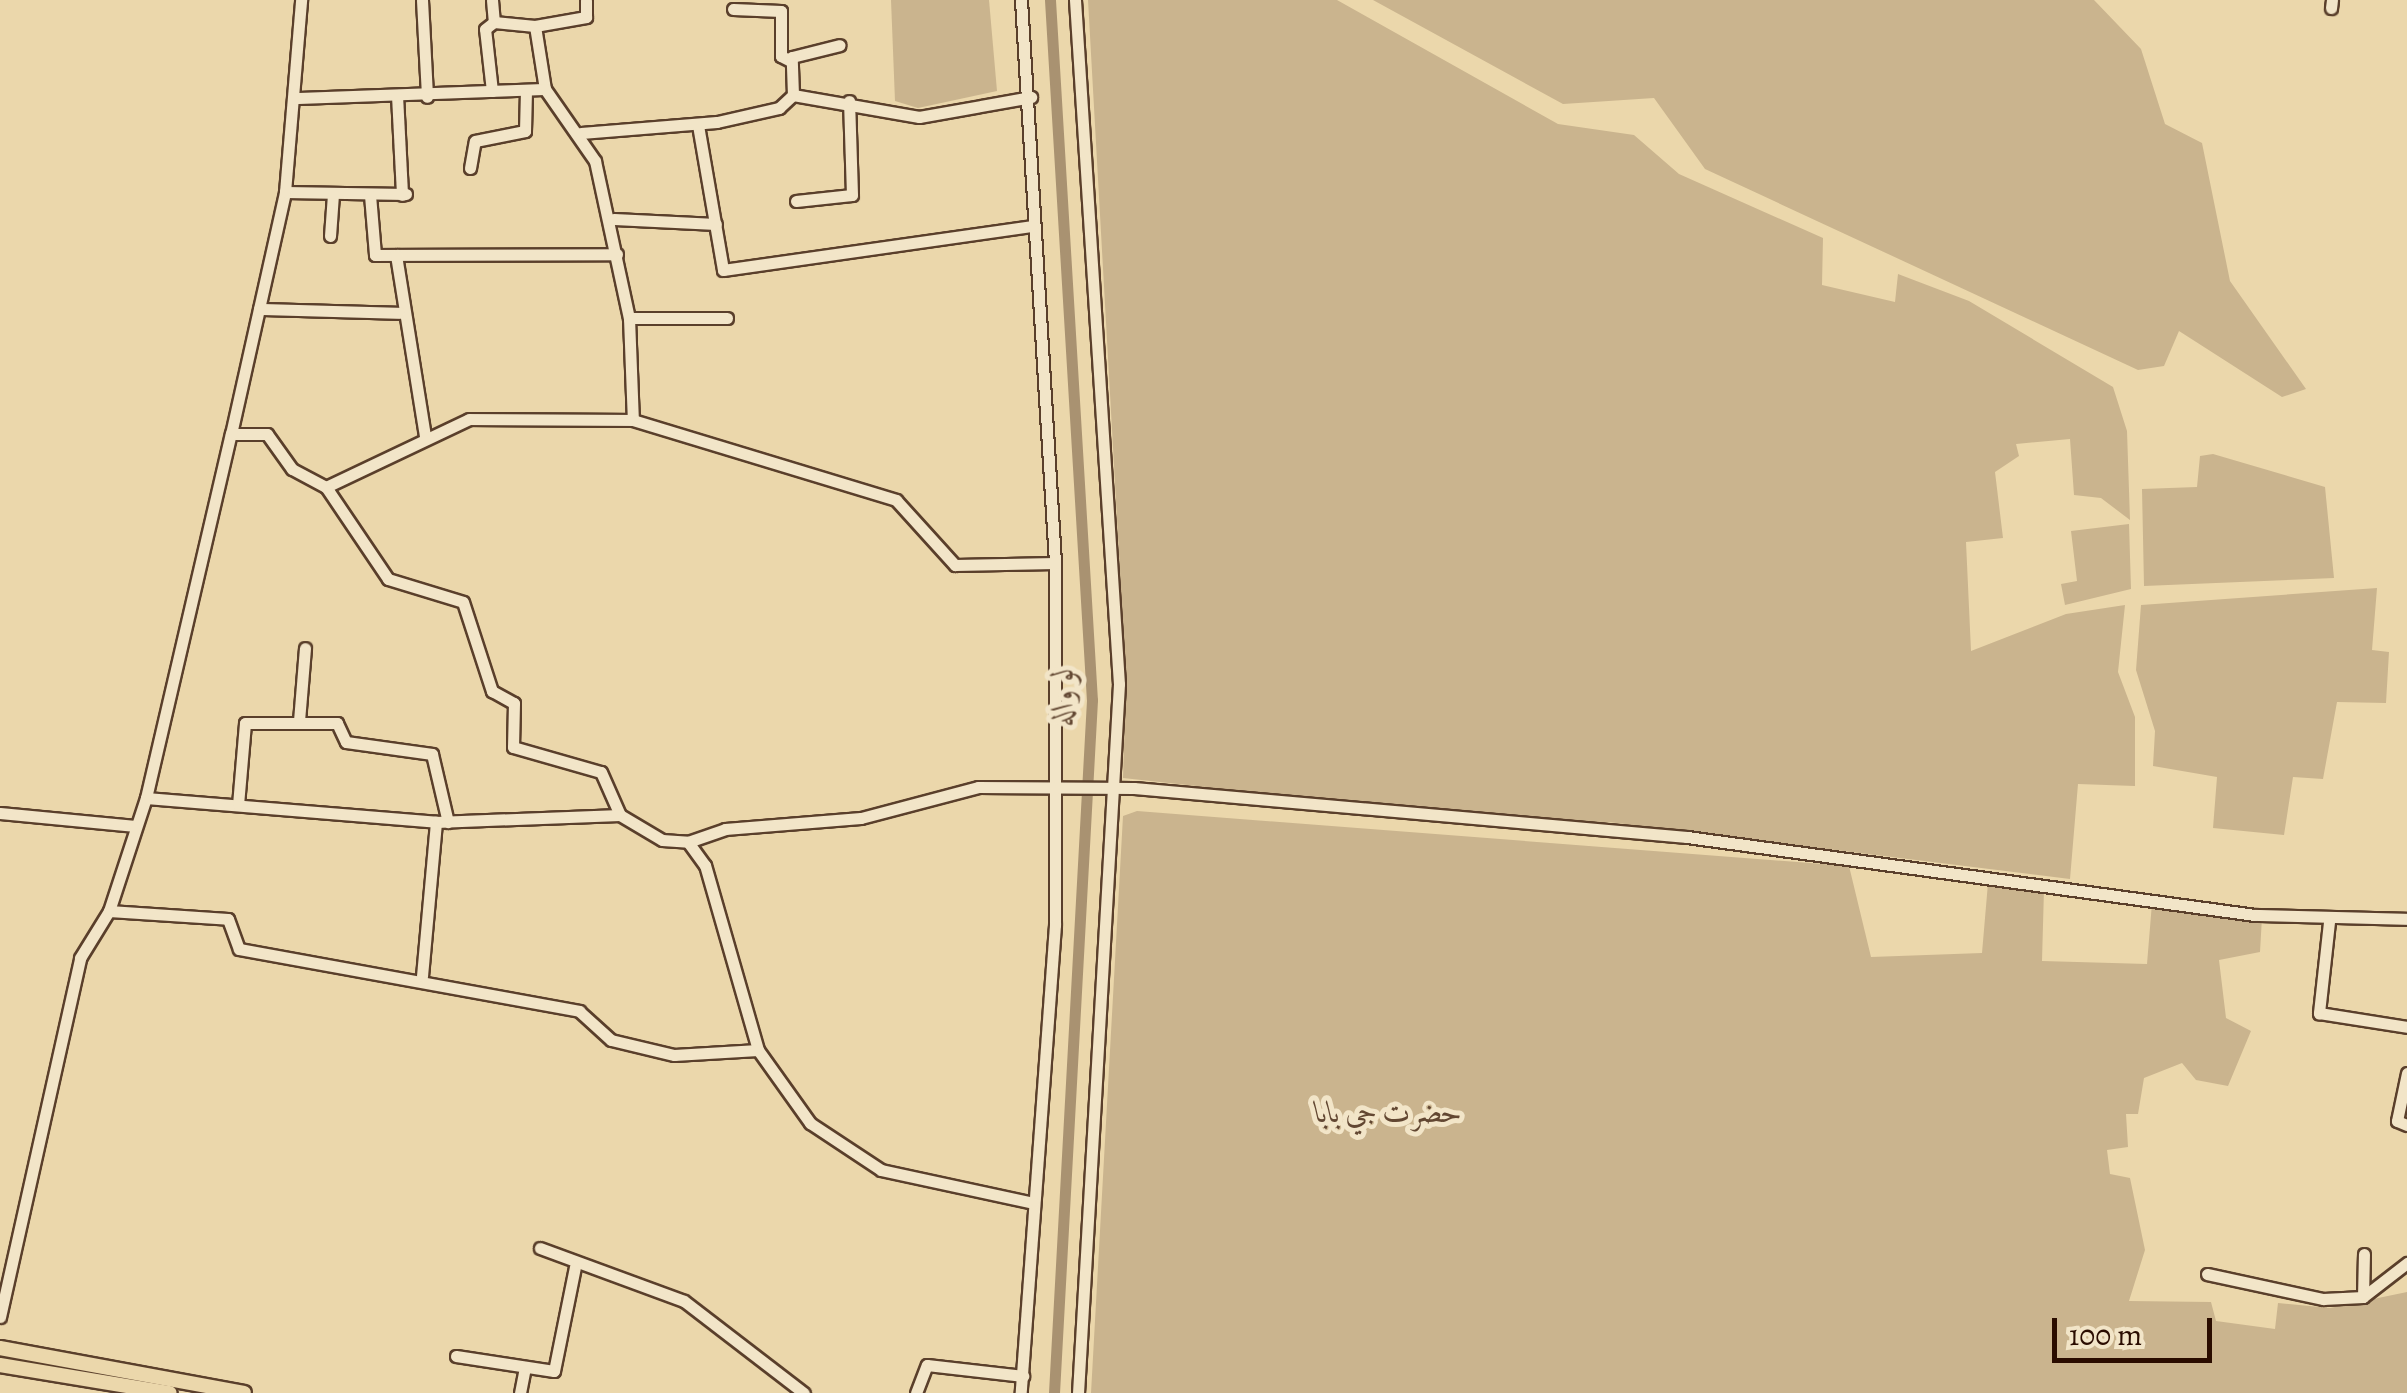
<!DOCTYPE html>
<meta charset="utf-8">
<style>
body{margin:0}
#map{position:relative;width:2407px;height:1393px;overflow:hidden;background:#ebd7ab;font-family:Alegreya,Amiri,serif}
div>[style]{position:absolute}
.green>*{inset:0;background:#cab48e}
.canal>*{height:11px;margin:-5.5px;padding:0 5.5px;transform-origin:5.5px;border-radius:5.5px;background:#a99271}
.roads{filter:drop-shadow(2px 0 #5a3f2b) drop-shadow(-2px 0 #5a3f2b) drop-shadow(0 2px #5a3f2b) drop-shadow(0 -2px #5a3f2b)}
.minor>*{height:11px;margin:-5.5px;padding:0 5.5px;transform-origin:5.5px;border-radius:5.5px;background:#f2e5c8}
.major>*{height:14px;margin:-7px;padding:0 7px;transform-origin:7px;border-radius:7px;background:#ebd7ab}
span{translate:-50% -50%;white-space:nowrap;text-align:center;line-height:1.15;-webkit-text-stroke:10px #f2e5c8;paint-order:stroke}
.park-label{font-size:30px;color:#624732;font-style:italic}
.water-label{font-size:32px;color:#634833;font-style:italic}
.scale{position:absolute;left:2052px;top:1318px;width:160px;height:45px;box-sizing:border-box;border:5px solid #2a0c00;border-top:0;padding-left:12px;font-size:30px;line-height:35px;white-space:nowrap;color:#2a0c00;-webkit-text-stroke:8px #f2e5c8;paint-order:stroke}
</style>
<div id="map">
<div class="green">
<div style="clip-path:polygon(891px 0,989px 0,997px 91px,918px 108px,895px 101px)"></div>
<div style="clip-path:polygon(1088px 0,1337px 0,1558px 124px,1634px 135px,1679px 174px,1823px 238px,1822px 285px,1895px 302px,1898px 274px,1969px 301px,2113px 387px,2127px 431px,2130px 520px,2101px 498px,2074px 495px,2070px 439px,2016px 444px,2019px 456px,1995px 472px,2003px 538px,1966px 542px,1971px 651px,2066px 614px,2125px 605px,2118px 672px,2135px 717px,2135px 786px,2078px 784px,2070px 879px,1609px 822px,1515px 821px,1123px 778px,1126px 680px)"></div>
<div style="clip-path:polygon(1373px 0,2094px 0,2141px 49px,2165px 124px,2202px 143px,2230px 281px,2306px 389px,2282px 397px,2179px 331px,2164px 366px,2138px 370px,1705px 169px,1654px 98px,1563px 104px)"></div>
<div style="clip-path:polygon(2213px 454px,2325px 487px,2334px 578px,2144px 586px,2142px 489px,2197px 487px,2200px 456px)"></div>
<div style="clip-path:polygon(2129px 524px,2131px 589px,2065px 605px,2061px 584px,2077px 581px,2071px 531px)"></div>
<div style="clip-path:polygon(2377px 588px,2372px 650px,2389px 652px,2386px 703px,2337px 702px,2323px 779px,2293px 777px,2284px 835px,2213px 828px,2217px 777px,2153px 766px,2155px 731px,2136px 670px,2141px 605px)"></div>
<div style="clip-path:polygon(1137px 811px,1849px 866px,1871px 957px,1982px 953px,1988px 883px,2044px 889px,2042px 961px,2147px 964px,2152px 903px,2262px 917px,2260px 952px,2219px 960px,2226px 1018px,2251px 1031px,2228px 1086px,2196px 1080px,2182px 1063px,2144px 1078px,2138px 1114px,2126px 1114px,2128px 1147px,2107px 1150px,2110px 1174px,2130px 1178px,2145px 1250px,2129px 1301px,2211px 1302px,2216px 1321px,2275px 1329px,2278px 1303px,2330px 1308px,2407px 1292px,2407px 1393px,1091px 1393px,1123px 816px)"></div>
</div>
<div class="canal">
<div style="left:1050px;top:0;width:701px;rotate:86.57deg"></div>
<div style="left:1092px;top:700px;width:694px;rotate:93.14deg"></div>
</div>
<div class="roads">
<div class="minor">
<div style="left:422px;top:0;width:97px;rotate:87deg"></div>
<div style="left:492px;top:0;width:22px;rotate:85deg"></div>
<div style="left:1021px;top:0;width:564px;rotate:86.54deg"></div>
<div style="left:1055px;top:563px;width:362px;rotate:90deg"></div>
<div style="left:1055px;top:925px;width:469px;rotate:94.2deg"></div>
<div style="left:1075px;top:0;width:685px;rotate:86.32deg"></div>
<div style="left:1119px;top:684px;width:710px;rotate:93.31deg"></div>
<div style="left:2331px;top:8px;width:8px;rotate:-83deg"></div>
<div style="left:733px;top:9px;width:48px;rotate:2.4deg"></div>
<div style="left:781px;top:11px;width:45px;rotate:90deg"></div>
<div style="left:781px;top:56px;width:11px;rotate:27deg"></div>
<div style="left:535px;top:26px;width:52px;rotate:-10deg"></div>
<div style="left:586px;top:17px;width:17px;rotate:-90deg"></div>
<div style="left:492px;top:91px;width:62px;rotate:-96.4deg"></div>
<div style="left:485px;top:29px;width:11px;rotate:-38deg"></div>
<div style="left:494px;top:22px;width:41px;rotate:5.6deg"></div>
<div style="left:535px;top:26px;width:64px;rotate:81deg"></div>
<div style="left:397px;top:95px;width:100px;rotate:87.1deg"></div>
<div style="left:793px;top:95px;width:38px;rotate:-92deg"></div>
<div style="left:792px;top:57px;width:49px;rotate:-14deg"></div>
<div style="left:297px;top:98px;width:248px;rotate:-2.1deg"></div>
<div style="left:545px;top:89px;width:88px;rotate:55.2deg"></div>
<div style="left:595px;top:161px;width:161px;rotate:77.8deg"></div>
<div style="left:629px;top:318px;width:98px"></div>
<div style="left:698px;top:125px;width:147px;rotate:80.2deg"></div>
<div style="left:723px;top:270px;width:313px;rotate:-8.1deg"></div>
<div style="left:581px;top:133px;width:136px;rotate:-4.6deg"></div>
<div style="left:717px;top:122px;width:64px;rotate:-12.7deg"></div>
<div style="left:779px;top:108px;width:19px;rotate:-43deg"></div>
<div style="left:793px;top:95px;width:128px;rotate:9.9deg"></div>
<div style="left:919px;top:117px;width:114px;rotate:-10.1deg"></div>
<div style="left:470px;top:168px;width:27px;rotate:-80deg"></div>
<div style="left:475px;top:141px;width:51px;rotate:-11.3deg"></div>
<div style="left:525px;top:131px;width:41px;rotate:-88.6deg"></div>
<div style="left:285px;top:192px;width:121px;rotate:0.9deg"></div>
<div style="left:370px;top:195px;width:60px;rotate:85.2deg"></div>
<div style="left:375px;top:255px;width:242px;rotate:-0.2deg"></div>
<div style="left:796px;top:201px;width:56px;rotate:-6.1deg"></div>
<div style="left:852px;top:195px;width:94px;rotate:-91.8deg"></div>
<div style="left:614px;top:219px;width:102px;rotate:2.8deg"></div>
<div style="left:330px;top:236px;width:42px;rotate:-85.9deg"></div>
<div style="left:396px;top:255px;width:183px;rotate:80.9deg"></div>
<div style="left:259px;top:309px;width:140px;rotate:1.6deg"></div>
<div style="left:629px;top:318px;width:102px;rotate:87.8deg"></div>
<div style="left:231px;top:434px;width:36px"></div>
<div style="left:267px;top:434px;width:43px;rotate:54.5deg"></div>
<div style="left:292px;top:469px;width:38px;rotate:28deg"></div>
<div style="left:326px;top:487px;width:158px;rotate:-25.4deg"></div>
<div style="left:469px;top:419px;width:164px;rotate:0.3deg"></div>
<div style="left:633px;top:420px;width:275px;rotate:16.9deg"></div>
<div style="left:896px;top:500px;width:88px;rotate:47.8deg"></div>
<div style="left:955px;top:565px;width:100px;rotate:-1.1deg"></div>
<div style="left:326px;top:487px;width:111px;rotate:56deg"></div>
<div style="left:388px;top:579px;width:78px;rotate:17deg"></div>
<div style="left:463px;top:602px;width:94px;rotate:72deg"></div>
<div style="left:492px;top:691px;width:25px;rotate:29deg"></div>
<div style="left:514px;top:703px;width:44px;rotate:91.3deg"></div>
<div style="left:513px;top:747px;width:91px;rotate:15.9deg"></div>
<div style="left:601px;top:772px;width:47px;rotate:66.2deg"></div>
<div style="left:299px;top:721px;width:73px;rotate:-85.3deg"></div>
<div style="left:146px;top:798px;width:291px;rotate:4.7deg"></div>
<div style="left:436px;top:822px;width:184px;rotate:-2.2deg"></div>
<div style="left:620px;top:815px;width:49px;rotate:30.8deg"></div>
<div style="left:662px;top:840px;width:26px;rotate:4deg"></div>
<div style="left:688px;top:842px;width:39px;rotate:-19deg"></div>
<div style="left:725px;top:829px;width:136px;rotate:-4.6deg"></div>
<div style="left:861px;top:818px;width:121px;rotate:-14.8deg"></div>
<div style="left:978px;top:787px;width:156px;rotate:0.4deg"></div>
<div style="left:1134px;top:788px;width:555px;rotate:5.06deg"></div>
<div style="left:1687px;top:837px;width:573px;rotate:7.82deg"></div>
<div style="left:2255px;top:915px;width:152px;rotate:1.5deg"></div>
<div style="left:238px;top:805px;width:82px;rotate:-85.1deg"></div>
<div style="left:245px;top:723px;width:92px"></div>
<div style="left:337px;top:723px;width:21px;rotate:65deg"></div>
<div style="left:346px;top:742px;width:87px;rotate:7.9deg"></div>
<div style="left:432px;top:754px;width:70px;rotate:76.8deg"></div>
<div style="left:0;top:813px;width:136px;rotate:5.5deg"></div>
<div style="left:688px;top:842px;width:29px;rotate:54deg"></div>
<div style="left:705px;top:865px;width:192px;rotate:74deg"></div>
<div style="left:758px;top:1050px;width:90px;rotate:54.5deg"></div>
<div style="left:810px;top:1123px;width:85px;rotate:33.5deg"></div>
<div style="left:881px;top:1170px;width:156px;rotate:12.2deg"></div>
<div style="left:109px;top:911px;width:119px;rotate:3.8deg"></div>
<div style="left:228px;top:919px;width:32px;rotate:70deg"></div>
<div style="left:239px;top:949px;width:346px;rotate:10.3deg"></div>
<div style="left:579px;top:1011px;width:43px;rotate:42.2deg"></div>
<div style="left:611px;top:1040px;width:65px;rotate:13.4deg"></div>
<div style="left:674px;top:1055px;width:84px;rotate:-3.4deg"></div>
<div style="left:2329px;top:922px;width:92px;rotate:96.3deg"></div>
<div style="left:2319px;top:1013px;width:89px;rotate:9deg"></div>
<div style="left:422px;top:976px;width:155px;rotate:-84.8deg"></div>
<div style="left:2407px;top:1073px;width:49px;rotate:101.8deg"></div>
<div style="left:2397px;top:1121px;width:11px;rotate:22deg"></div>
<div style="left:540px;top:1248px;width:153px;rotate:20.2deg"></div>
<div style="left:684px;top:1301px;width:151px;rotate:37.5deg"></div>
<div style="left:2207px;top:1274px;width:119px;rotate:12.2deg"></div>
<div style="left:2323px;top:1299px;width:40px;rotate:-2.9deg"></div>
<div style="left:2363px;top:1297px;width:56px;rotate:-37.7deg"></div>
<div style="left:2363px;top:1297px;width:43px;rotate:-88.7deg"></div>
<div style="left:0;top:1317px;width:368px;rotate:-77.4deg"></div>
<div style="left:80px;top:958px;width:55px;rotate:-58.3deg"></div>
<div style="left:109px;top:911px;width:119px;rotate:-71.9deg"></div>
<div style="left:146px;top:798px;width:374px;rotate:-76.9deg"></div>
<div style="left:231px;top:434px;width:248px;rotate:-77.4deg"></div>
<div style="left:285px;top:192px;width:193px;rotate:-85.2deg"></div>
<div style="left:456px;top:1356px;width:99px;rotate:8.7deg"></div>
<div style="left:554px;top:1371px;width:106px;rotate:-78.6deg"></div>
<div style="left:520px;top:1393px;width:26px;rotate:-79deg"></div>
<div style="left:916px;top:1393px;width:30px;rotate:-69deg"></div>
<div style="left:927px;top:1365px;width:97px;rotate:6.5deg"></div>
</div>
<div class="major">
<div style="left:0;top:1348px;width:248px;rotate:10.4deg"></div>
<div style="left:0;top:1365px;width:172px;rotate:9.4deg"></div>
</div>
</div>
<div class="park-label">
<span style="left:1389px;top:1112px">حضرت جي بابا</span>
</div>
<div class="water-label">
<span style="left:1062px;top:697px;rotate:-90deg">لو واله</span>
</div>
<div class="scale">100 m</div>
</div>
